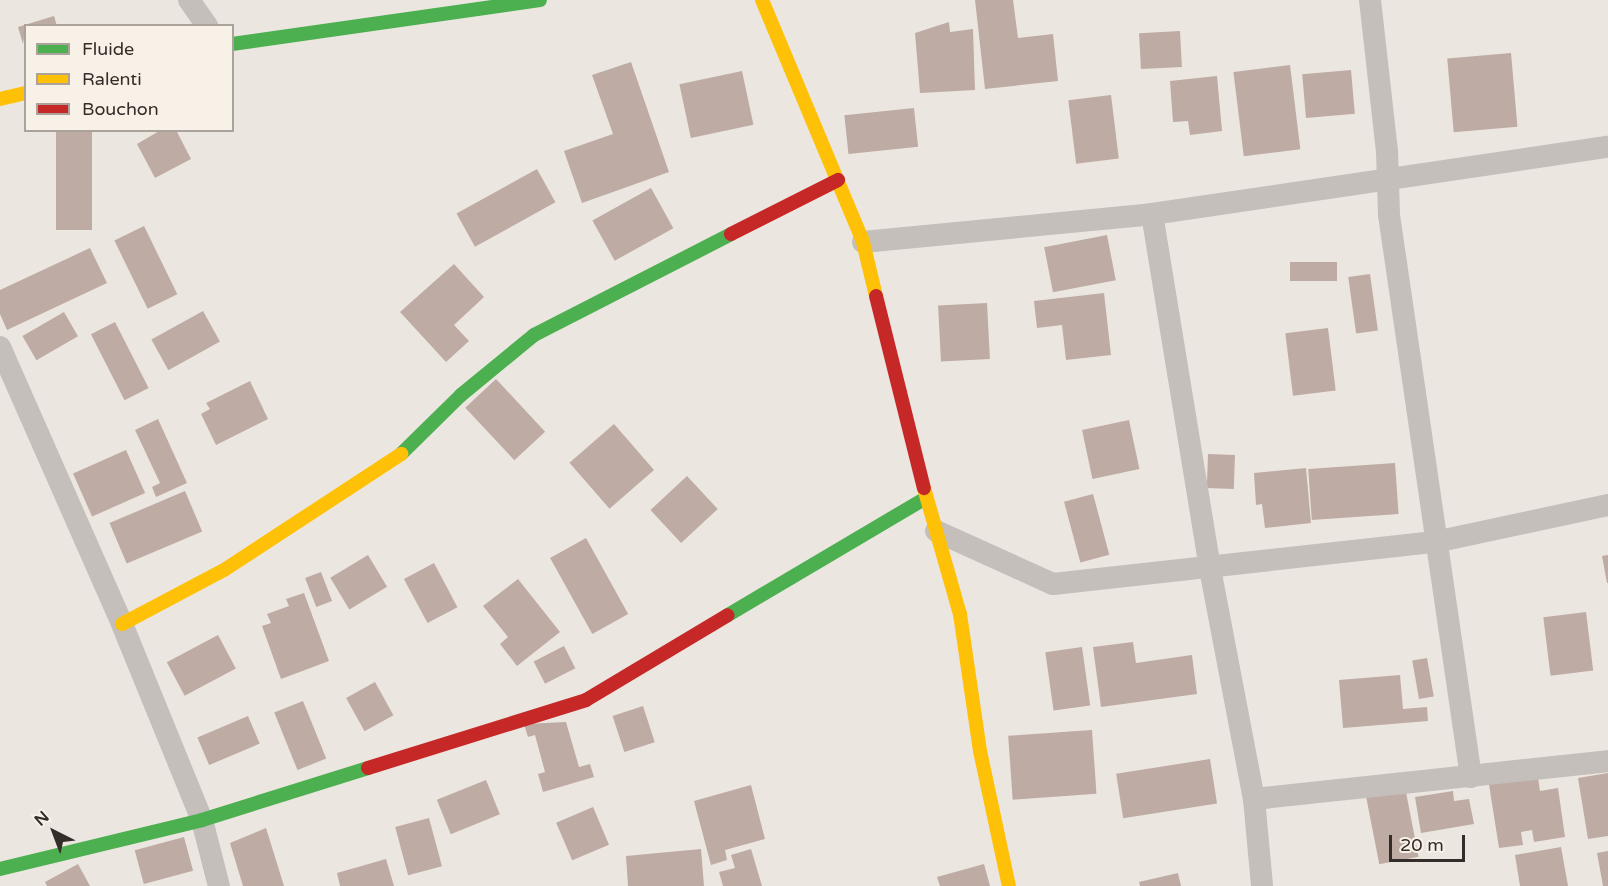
<!DOCTYPE html>
<style>
body{margin:0}
#map{position:relative;width:1608px;height:886px;overflow:hidden;background:#ece6e0;font-family:"Varela Round",sans-serif}
div>[style]{position:absolute}
.building>*{inset:0;background:#beaba4;transform-origin:0 0}
.street>*{height:22px;margin:-11px;padding:0 11px;transform-origin:11px;border-radius:11px;background:#c4bfba}
.fast>*{height:14px;margin:-7px;padding:0 7px;transform-origin:7px;border-radius:7px;background:#4caf50}
.slow>*{height:14px;margin:-7px;padding:0 7px;transform-origin:7px;border-radius:7px;background:#ffc107}
.jam>*{height:14px;margin:-7px;padding:0 7px;transform-origin:7px;border-radius:7px;background:#c62828}
span{translate:-50% -50%;white-space:nowrap;text-align:center;line-height:1.15;-webkit-text-stroke:6px #f8f1e8;paint-order:stroke}
.legend{position:absolute;left:24px;top:24px;width:210px;height:108px;box-sizing:border-box;background:#f8f1e8;border:2px solid #aaa29b;margin:0;padding:8px 10px;list-style:none;font-size:18px;color:#342c28}
.legend li{display:flex;align-items:center;gap:12px;height:30px}
.legend b{width:30px;border:2px solid #aaa29b}
.north{position:absolute;left:24px;top:802px;width:60px;height:60px;-webkit-text-stroke:4px #f8f1e8;paint-order:stroke;rotate:318deg;font-size:16px;font-weight:700;line-height:24px;text-align:center;color:#342c28}
.north::after{content:'';display:block;margin:auto;width:21px;height:27px;background:#342c28;clip-path:polygon(50% 0,100% 100%,50% 72%,0 100%)}
.scale{position:absolute;left:1389px;top:835px;width:76px;height:27px;box-sizing:border-box;border:3px solid #342c28;border-top:0;padding-left:8px;font-size:18px;line-height:21px;white-space:nowrap;color:#342c28;-webkit-text-stroke:4px #f8f1e8;paint-order:stroke}
</style>
<div id="map">
<div class="building">
<div style="clip-path:polygon(975px 0,1013px 0,1018px 38px,1053px 34px,1058px 81px,985px 89px)"></div>
<div style="clip-path:polygon(54px 16px,57px 26px,26px 26px,23px 44px,18px 27px)"></div>
<div style="clip-path:polygon(949px 22px,950px 32px,973px 29px,975px 90px,920px 93px,915px 33px)"></div>
<div style="left:1180px;top:31px;width:36px;height:41px;rotate:87deg"></div>
<div style="left:1511px;top:53px;width:74px;height:64px;rotate:85deg"></div>
<div style="clip-path:polygon(631px 62px,669px 172px,582px 203px,564px 151px,613px 134px,592px 75px)"></div>
<div style="left:1290px;top:65px;width:85px;height:57px;rotate:83deg"></div>
<div style="left:1351px;top:70px;width:44px;height:49px;rotate:85deg"></div>
<div style="left:742px;top:71px;width:55px;height:64px;rotate:78deg"></div>
<div style="clip-path:polygon(1217px 76px,1222px 131px,1190px 135px,1188px 121px,1173px 122px,1170px 81px)"></div>
<div style="left:1111px;top:95px;width:64px;height:43px;rotate:83deg"></div>
<div style="left:914px;top:108px;width:39px;height:70px;rotate:84deg"></div>
<div style="left:56px;top:130px;width:36px;height:100px"></div>
<div style="clip-path:polygon(161px 130px,176px 130px,191px 159px,155px 178px,137px 144px)"></div>
<div style="left:537px;top:169px;width:38px;height:92px;rotate:61deg"></div>
<div style="left:651px;top:188px;width:46px;height:67px;rotate:61deg"></div>
<div style="left:144px;top:226px;width:76px;height:33px;rotate:64deg"></div>
<div style="left:1107px;top:235px;width:46px;height:64px;rotate:79deg"></div>
<div style="clip-path:polygon(90px 248px,107px 283px,7px 330px,0 314px,0 290px)"></div>
<div style="left:1337px;top:262px;width:19px;height:47px;rotate:90deg"></div>
<div style="clip-path:polygon(454px 264px,484px 297px,454px 325px,469px 341px,446px 362px,400px 312px)"></div>
<div style="left:1370px;top:274px;width:57px;height:22px;rotate:82deg"></div>
<div style="clip-path:polygon(1104px 293px,1111px 355px,1066px 360px,1062px 325px,1037px 328px,1034px 301px)"></div>
<div style="left:987px;top:303px;width:56px;height:49px;rotate:87deg"></div>
<div style="left:203px;top:311px;width:35px;height:59px;rotate:61deg"></div>
<div style="left:64px;top:312px;width:28px;height:48px;rotate:60deg"></div>
<div style="left:115px;top:322px;width:74px;height:27px;rotate:63deg"></div>
<div style="left:1328px;top:328px;width:63px;height:43px;rotate:83deg"></div>
<div style="left:496px;top:379px;width:72px;height:42px;rotate:47deg"></div>
<div style="clip-path:polygon(250px 381px,268px 419px,216px 445px,201px 414px,210px 409px,206px 403px)"></div>
<div style="clip-path:polygon(158px 419px,187px 483px,156px 497px,152px 487px,160px 483px,135px 430px)"></div>
<div style="left:1129px;top:420px;width:50px;height:48px;rotate:78deg"></div>
<div style="left:614px;top:424px;width:61px;height:59px;rotate:49deg"></div>
<div style="left:126px;top:450px;width:47px;height:58px;rotate:66deg"></div>
<div style="left:1208px;top:454px;width:27px;height:34px;rotate:2deg"></div>
<div style="left:1395px;top:463px;width:51px;height:87px;rotate:86deg"></div>
<div style="clip-path:polygon(1306px 468px,1311px 523px,1265px 528px,1262px 504px,1256px 505px,1254px 473px)"></div>
<div style="left:687px;top:476px;width:45px;height:50px;rotate:47deg"></div>
<div style="left:185px;top:491px;width:44px;height:82px;rotate:67deg"></div>
<div style="left:1093px;top:494px;width:63px;height:30px;rotate:75deg"></div>
<div style="left:586px;top:538px;width:87px;height:41px;rotate:61deg"></div>
<div style="left:368px;top:555px;width:37px;height:44px;rotate:59deg"></div>
<div style="clip-path:polygon(1608px 555px,1608px 583px,1607px 583px,1602px 556px)"></div>
<div style="left:434px;top:563px;width:50px;height:34px;rotate:62deg"></div>
<div style="left:321px;top:572px;width:31px;height:17px;rotate:69deg"></div>
<div style="clip-path:polygon(518px 579px,560px 632px,517px 666px,500px 644px,508px 637px,483px 606px)"></div>
<div style="clip-path:polygon(304px 593px,329px 661px,281px 679px,262px 626px,271px 623px,267px 614px,289px 606px,286px 599px)"></div>
<div style="left:1586px;top:612px;width:59px;height:43px;rotate:83deg"></div>
<div style="left:218px;top:635px;width:38px;height:58px;rotate:62deg"></div>
<div style="clip-path:polygon(1133px 642px,1136px 663px,1192px 655px,1197px 694px,1101px 707px,1093px 647px)"></div>
<div style="left:564px;top:646px;width:25px;height:34px;rotate:63deg"></div>
<div style="left:1082px;top:647px;width:59px;height:37px;rotate:82deg"></div>
<div style="left:1427px;top:658px;width:39px;height:15px;rotate:80deg"></div>
<div style="clip-path:polygon(1400px 675px,1403px 709px,1427px 707px,1428px 721px,1343px 728px,1339px 680px)"></div>
<div style="left:375px;top:682px;width:38px;height:33px;rotate:61deg"></div>
<div style="left:303px;top:701px;width:62px;height:31px;rotate:68deg"></div>
<div style="left:643px;top:706px;width:38px;height:32px;rotate:72deg"></div>
<div style="left:248px;top:716px;width:30px;height:55px;rotate:67deg"></div>
<div style="clip-path:polygon(566px 722px,579px 767px,590px 764px,594px 777px,543px 792px,538px 774px,545px 772px,535px 735px,528px 737px,524px 724px)"></div>
<div style="left:1092px;top:730px;width:64px;height:84px;rotate:86deg"></div>
<div style="left:1210px;top:759px;width:45px;height:95px;rotate:81deg"></div>
<div style="clip-path:polygon(1537px 771px,1540px 791px,1558px 788px,1565px 837px,1534px 842px,1532px 830px,1521px 832px,1523px 845px,1499px 848px,1488px 778px)"></div>
<div style="clip-path:polygon(1608px 773px,1608px 836px,1588px 839px,1578px 778px)"></div>
<div style="left:486px;top:780px;width:37px;height:53px;rotate:68deg"></div>
<div style="clip-path:polygon(751px 785px,765px 839px,725px 850px,727px 860px,711px 865px,694px 801px)"></div>
<div style="left:1405px;top:787px;width:71px;height:40px;rotate:79deg"></div>
<div style="clip-path:polygon(1453px 791px,1454px 801px,1469px 799px,1474px 824px,1421px 833px,1415px 797px)"></div>
<div style="left:593px;top:807px;width:41px;height:40px;rotate:67deg"></div>
<div style="left:429px;top:818px;width:50px;height:35px;rotate:75deg"></div>
<div style="clip-path:polygon(266px 828px,284px 886px,243px 886px,230px 843px)"></div>
<div style="left:184px;top:837px;width:35px;height:51px;rotate:75deg"></div>
<div style="clip-path:polygon(1561px 847px,1568px 886px,1520px 886px,1515px 855px)"></div>
<div style="clip-path:polygon(701px 849px,704px 886px,628px 886px,626px 856px)"></div>
<div style="clip-path:polygon(751px 849px,762px 886px,723px 886px,719px 872px,735px 868px,731px 855px)"></div>
<div style="clip-path:polygon(1608px 851px,1608px 886px,1603px 886px,1597px 853px)"></div>
<div style="clip-path:polygon(386px 859px,394px 886px,340px 886px,337px 873px)"></div>
<div style="clip-path:polygon(78px 864px,90px 886px,47px 886px,45px 882px)"></div>
<div style="clip-path:polygon(984px 864px,990px 886px,940px 886px,937px 877px)"></div>
<div style="clip-path:polygon(1178px 873px,1181px 886px,1140px 886px,1139px 882px)"></div>
</div>
<div class="street">
<div style="left:189px;top:0;width:32px;rotate:55deg"></div>
<div style="left:1370px;top:0;width:152px;rotate:83.6deg"></div>
<div style="left:1387px;top:151px;width:64px;rotate:88.2deg"></div>
<div style="left:1389px;top:215px;width:568px;rotate:81.7deg"></div>
<div style="left:1152px;top:214px;width:365px;rotate:80.7deg"></div>
<div style="left:1211px;top:574px;width:229px;rotate:79.2deg"></div>
<div style="left:1254px;top:799px;width:87px;rotate:84.7deg"></div>
<div style="left:863px;top:242px;width:290px;rotate:-5.5deg"></div>
<div style="left:1152px;top:214px;width:461px;rotate:-8.4deg"></div>
<div style="left:0;top:347px;width:303px;rotate:66.2deg"></div>
<div style="left:122px;top:624px;width:212px;rotate:67.8deg"></div>
<div style="left:202px;top:820px;width:68px;rotate:75.6deg"></div>
<div style="left:936px;top:531px;width:128px;rotate:24.4deg"></div>
<div style="left:1053px;top:584px;width:384px;rotate:-6.3deg"></div>
<div style="left:1435px;top:542px;width:177px;rotate:-12.1deg"></div>
<div style="left:1254px;top:799px;width:356px;rotate:-6.1deg"></div>
</div>
<div class="fast">
<div style="left:232px;top:44px;width:311px;rotate:-8.1deg"></div>
<div style="left:401px;top:454px;width:84px;rotate:-44.5deg"></div>
<div style="left:461px;top:395px;width:94px;rotate:-39.4deg"></div>
<div style="left:534px;top:335px;width:221px;rotate:-27.1deg"></div>
<div style="left:728px;top:615px;width:230px;rotate:-30.6deg"></div>
<div style="left:0;top:869px;width:208px;rotate:-13.6deg"></div>
<div style="left:202px;top:820px;width:174px;rotate:-17.4deg"></div>
</div>
<div class="slow">
<div style="left:762px;top:0;width:262px;rotate:67.3deg"></div>
<div style="left:863px;top:242px;width:56px;rotate:76.5deg"></div>
<div style="left:0;top:99px;width:27px;rotate:-13deg"></div>
<div style="left:924px;top:488px;width:131px;rotate:74.1deg"></div>
<div style="left:960px;top:614px;width:138px;rotate:81.7deg"></div>
<div style="left:980px;top:751px;width:138px;rotate:77.9deg"></div>
<div style="left:122px;top:624px;width:115px;rotate:-27.9deg"></div>
<div style="left:224px;top:570px;width:212px;rotate:-33.2deg"></div>
</div>
<div class="jam">
<div style="left:731px;top:234px;width:120px;rotate:-26.8deg"></div>
<div style="left:876px;top:296px;width:198px;rotate:76deg"></div>
<div style="left:368px;top:768px;width:228px;rotate:-17.3deg"></div>
<div style="left:586px;top:700px;width:165px;rotate:-30.9deg"></div>
</div>
<ul class="legend">
<li><b style="height:8px;background:#4caf50"></b>Fluide</li>
<li><b style="height:8px;background:#ffc107"></b>Ralenti</li>
<li><b style="height:8px;background:#c62828"></b>Bouchon</li>
</ul>
<div class="north">N</div>
<div class="scale">20 m</div>
</div>
